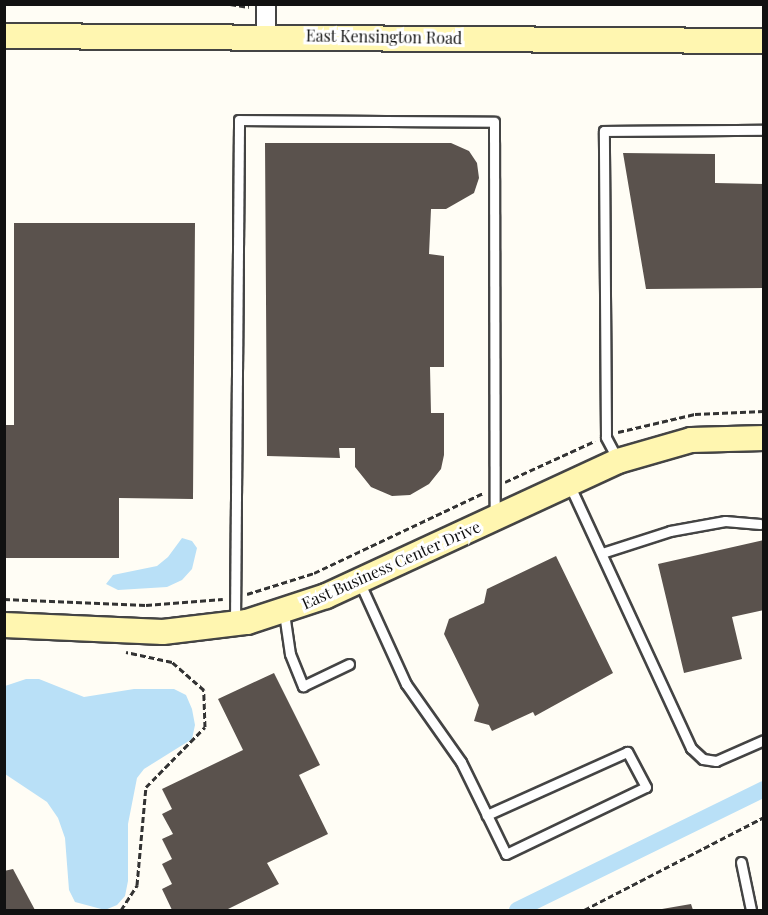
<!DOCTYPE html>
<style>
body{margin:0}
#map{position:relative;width:768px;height:915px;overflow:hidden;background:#fffdf5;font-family:"Playfair Display",serif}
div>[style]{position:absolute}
.water>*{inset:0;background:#b9e0f7}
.canal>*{height:16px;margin:-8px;padding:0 8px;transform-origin:8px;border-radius:8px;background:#b9e0f7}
.building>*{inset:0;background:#5a524d}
.path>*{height:3px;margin-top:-1.5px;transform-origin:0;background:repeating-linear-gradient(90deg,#333 0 6px,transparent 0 9px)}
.roads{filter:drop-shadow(2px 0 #444) drop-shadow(-2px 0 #444) drop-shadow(0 2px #444) drop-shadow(0 -2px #444)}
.lane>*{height:9px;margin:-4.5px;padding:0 4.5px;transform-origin:4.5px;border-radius:4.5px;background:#fff}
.street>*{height:18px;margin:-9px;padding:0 9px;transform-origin:9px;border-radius:9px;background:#fff}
.secondary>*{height:24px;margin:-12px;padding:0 12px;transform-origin:12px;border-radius:12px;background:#fff6b0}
span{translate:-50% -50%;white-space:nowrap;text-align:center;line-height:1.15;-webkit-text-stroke:6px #fff;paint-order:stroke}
.street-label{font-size:16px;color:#111}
.frame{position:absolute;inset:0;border:6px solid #111;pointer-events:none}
</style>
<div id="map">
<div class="water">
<div style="clip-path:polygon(182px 538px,192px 541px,197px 548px,192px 569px,182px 580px,167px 587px,118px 590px,106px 584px,113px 575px,157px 566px,168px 557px)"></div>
<div style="clip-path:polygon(26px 679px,39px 679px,84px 697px,134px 689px,174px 689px,186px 695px,192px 709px,195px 725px,192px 739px,144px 769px,137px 778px,128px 824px,128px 881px,125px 896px,117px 905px,105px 910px,75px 902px,69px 890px,65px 838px,58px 818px,47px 802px,5px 774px,5px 686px)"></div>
</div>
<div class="canal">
<div style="left:517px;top:910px;width:275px;rotate:-26.1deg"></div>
</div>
<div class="building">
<div style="clip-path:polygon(265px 143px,451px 143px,469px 151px,477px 163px,479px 178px,474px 193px,446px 209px,431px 209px,429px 254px,444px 256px,444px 367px,430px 367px,431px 413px,444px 413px,444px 455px,441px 469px,429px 484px,410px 495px,392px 496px,371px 487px,355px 467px,355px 448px,339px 448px,340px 458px,267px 456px)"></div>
<div style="clip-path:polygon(623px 153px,715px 154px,715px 183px,764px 184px,764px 288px,646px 289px)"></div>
<div style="clip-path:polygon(14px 223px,195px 223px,193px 499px,119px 498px,119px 558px,4px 558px,4px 425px,14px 425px)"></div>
<div style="clip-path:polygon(764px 540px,764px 610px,732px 617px,742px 659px,684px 673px,658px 564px)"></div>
<div style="clip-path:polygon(556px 556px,613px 673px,535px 716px,533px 712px,492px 731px,489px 725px,474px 721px,479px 705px,444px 634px,449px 619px,484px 603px,487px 589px)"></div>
<div style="clip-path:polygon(274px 673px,320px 765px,299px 775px,328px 834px,267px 863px,279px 884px,226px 910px,172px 910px,162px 889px,172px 884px,162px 864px,172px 859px,162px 839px,173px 834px,162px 814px,172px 809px,162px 789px,243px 750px,218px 699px)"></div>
<div style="clip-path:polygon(13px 869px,35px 910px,4px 910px,4px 871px)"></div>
<div style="clip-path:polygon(691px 904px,693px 910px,662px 910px,662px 909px)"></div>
</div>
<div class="path">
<div style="left:230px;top:4px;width:19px;rotate:9deg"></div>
<div style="left:618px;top:432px;width:79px;rotate:-13.2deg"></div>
<div style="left:695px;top:414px;width:69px;rotate:-2.5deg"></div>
<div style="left:505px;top:482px;width:99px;rotate:-24.5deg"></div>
<div style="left:247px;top:594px;width:70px;rotate:-17.4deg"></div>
<div style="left:314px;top:573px;width:187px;rotate:-25.3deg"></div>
<div style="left:4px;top:599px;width:142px;rotate:2.4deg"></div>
<div style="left:146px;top:605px;width:77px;rotate:-4.5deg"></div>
<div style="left:121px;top:910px;width:30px;rotate:-57deg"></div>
<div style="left:137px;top:885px;width:98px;rotate:-84.8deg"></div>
<div style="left:146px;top:787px;width:84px;rotate:-45.5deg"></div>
<div style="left:205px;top:727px;width:37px;rotate:-92deg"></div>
<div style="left:204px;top:690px;width:43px;rotate:-138.8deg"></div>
<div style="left:172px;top:662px;width:47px;rotate:-167.7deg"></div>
<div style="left:584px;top:910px;width:203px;rotate:-27.3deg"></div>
</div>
<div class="roads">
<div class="lane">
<div style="left:618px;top:460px;width:26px;rotate:-118deg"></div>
<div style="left:606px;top:437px;width:306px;rotate:-90.4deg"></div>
<div style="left:604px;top:131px;width:160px;rotate:-0.4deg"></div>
<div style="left:569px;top:484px;width:291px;rotate:65.2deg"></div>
<div style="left:691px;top:748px;width:16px;rotate:43deg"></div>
<div style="left:703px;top:759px;width:13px;rotate:9deg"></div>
<div style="left:716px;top:761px;width:52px;rotate:-23.6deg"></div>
<div style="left:602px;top:553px;width:71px;rotate:-17.9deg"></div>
<div style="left:670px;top:531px;width:56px;rotate:-10.3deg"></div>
<div style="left:725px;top:521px;width:35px;rotate:5deg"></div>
<div style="left:359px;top:581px;width:113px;rotate:65.5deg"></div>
<div style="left:406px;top:684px;width:95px;rotate:54.8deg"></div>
<div style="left:461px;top:762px;width:59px;rotate:63.9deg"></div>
<div style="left:487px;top:815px;width:43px;rotate:64deg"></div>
<div style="left:506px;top:854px;width:155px;rotate:-25.6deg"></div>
<div style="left:646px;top:787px;width:40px;rotate:-118deg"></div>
<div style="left:627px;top:752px;width:154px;rotate:155.8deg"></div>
<div style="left:284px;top:613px;width:41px;rotate:81.7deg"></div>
<div style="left:290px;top:654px;width:35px;rotate:68deg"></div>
<div style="left:303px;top:686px;width:51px;rotate:-25.6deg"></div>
<div style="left:235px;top:623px;width:503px;rotate:-89.54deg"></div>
<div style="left:239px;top:120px;width:255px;rotate:0.4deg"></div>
<div style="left:494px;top:122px;width:394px;rotate:89.9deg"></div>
<div style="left:741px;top:862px;width:49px;rotate:78.2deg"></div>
</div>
<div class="street">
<div style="left:266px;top:4px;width:32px;rotate:90deg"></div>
</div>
<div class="secondary">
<div style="left:4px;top:36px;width:760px;rotate:0.38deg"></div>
<div style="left:4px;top:625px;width:159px;rotate:2.5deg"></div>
<div style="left:163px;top:632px;width:85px;rotate:-6.8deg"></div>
<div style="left:247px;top:622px;width:83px;rotate:-18.2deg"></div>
<div style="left:326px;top:596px;width:322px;rotate:-24.8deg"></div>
<div style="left:618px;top:461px;width:76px;rotate:-16deg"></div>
<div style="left:691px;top:440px;width:73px;rotate:-1.6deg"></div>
</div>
</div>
<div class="street-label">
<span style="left:384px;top:37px;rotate:1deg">East Kensington Road</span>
<span style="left:391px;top:565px;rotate:-24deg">East Business Center Drive</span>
</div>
<div class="frame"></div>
</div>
